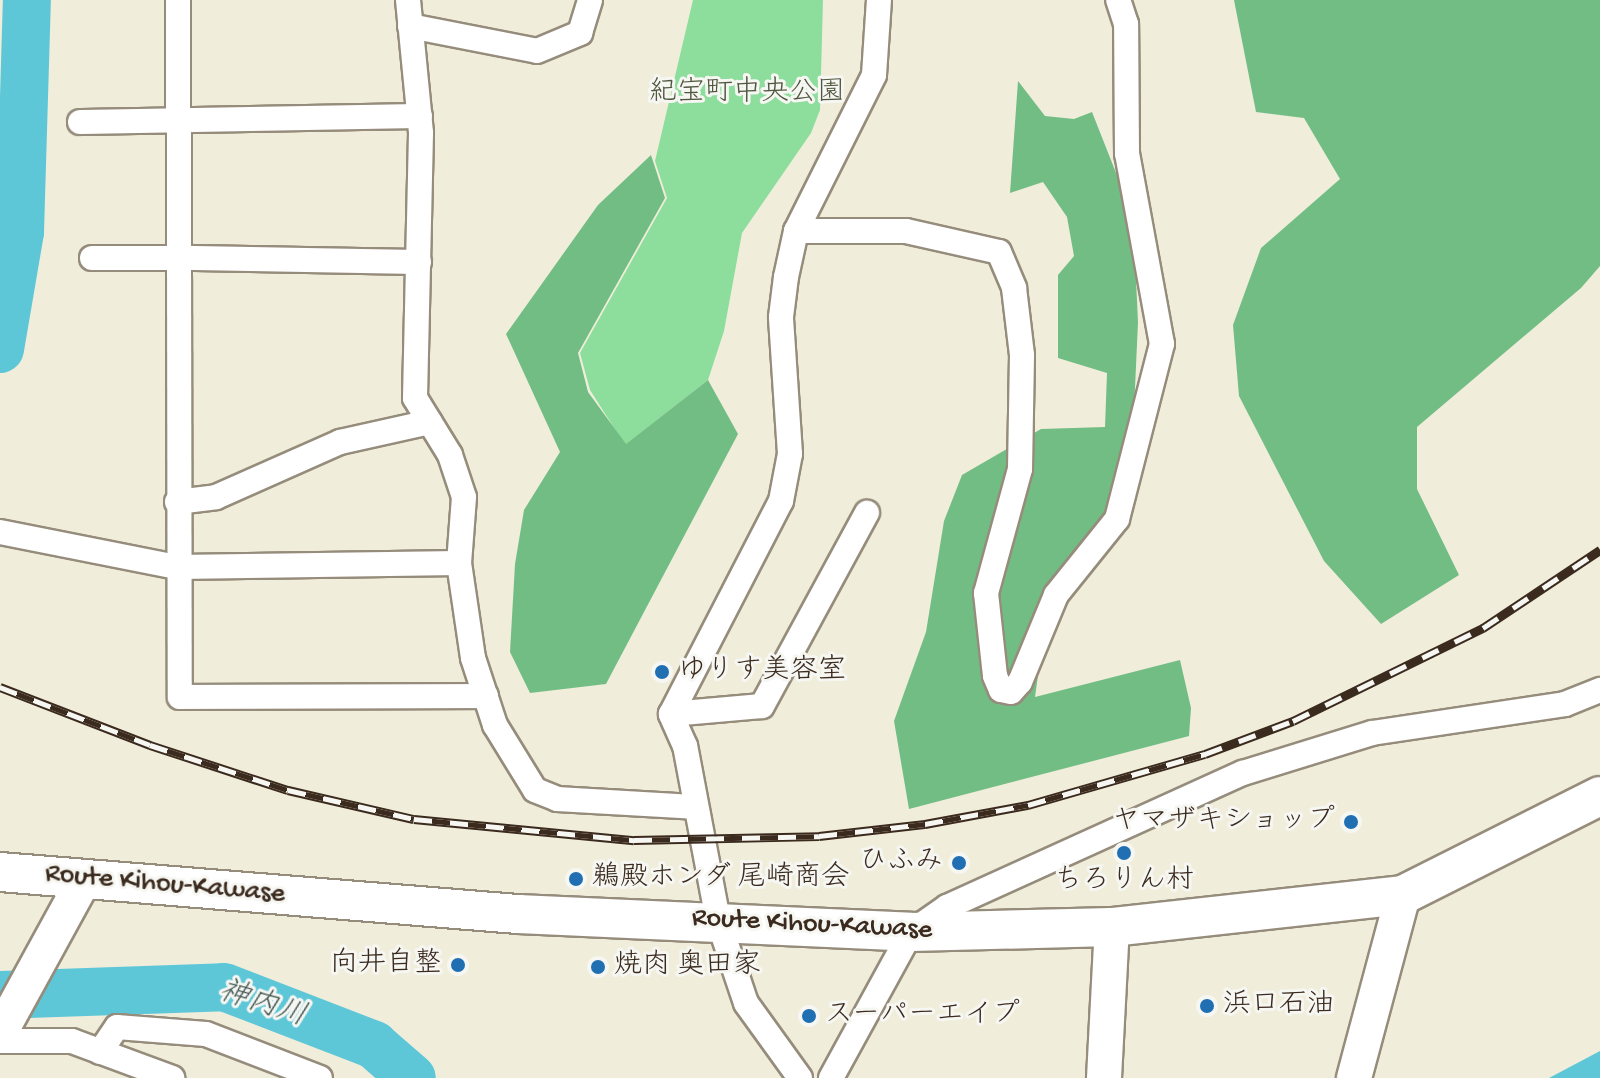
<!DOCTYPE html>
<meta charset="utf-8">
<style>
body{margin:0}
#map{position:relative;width:1600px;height:1078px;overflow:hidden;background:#f0eddb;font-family:"Gochi Hand","Klee One",sans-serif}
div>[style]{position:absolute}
.green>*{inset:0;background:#8dde9d}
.forest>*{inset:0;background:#72bd84}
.water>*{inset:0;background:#5dc7d8}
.river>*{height:48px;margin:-24px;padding:0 24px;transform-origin:24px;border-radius:24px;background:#5dc7d8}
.roads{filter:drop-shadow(2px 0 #968c7c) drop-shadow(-2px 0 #968c7c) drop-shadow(0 2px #968c7c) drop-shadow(0 -2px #968c7c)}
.street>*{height:24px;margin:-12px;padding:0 12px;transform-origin:12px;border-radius:12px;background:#fff}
.secondary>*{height:34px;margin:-17px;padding:0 17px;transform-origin:17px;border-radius:17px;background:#fff}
.primary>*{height:38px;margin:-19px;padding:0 19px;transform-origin:19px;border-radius:19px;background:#fff}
.rail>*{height:9px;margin-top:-4.5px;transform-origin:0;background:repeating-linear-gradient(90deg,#f6f6f2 0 18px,#3b2a1e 0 36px);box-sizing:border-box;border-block:2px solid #3b2a1e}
.dots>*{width:22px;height:22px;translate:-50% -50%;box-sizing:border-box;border:4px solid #f6f6f2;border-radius:50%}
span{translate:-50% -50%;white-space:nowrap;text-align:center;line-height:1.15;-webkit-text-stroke:6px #f6f6f2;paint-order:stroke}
.park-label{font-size:28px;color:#50573e}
.poi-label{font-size:28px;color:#3b2a1e}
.left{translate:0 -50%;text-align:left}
.right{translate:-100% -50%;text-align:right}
.street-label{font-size:28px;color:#3b2a1e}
.water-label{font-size:30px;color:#455956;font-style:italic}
</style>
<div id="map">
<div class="green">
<div style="clip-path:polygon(693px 0,823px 0,820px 110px,811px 133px,742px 233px,724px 331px,708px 380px,625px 445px,590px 390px,580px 353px,667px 198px,655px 161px)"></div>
</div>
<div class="forest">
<div style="clip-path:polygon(1234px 0,1600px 0,1600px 266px,1581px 288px,1417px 427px,1417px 489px,1459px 575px,1381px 624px,1324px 561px,1239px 396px,1233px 325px,1261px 248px,1340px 179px,1304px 118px,1256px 112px)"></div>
<div style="clip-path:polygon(1018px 81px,1045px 116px,1074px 119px,1092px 112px,1133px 216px,1138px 322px,1132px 454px,1110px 528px,1047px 611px,1035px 697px,1180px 660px,1191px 708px,1189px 736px,909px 809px,894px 721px,926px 632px,944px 521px,962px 475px,1041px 429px,1105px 427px,1107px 373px,1058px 358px,1058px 275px,1074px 256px,1067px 217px,1043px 182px,1010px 193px)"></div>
<div style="clip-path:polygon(651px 155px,665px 198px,578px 353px,588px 392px,626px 444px,708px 380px,738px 434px,606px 684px,530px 693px,510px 652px,515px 564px,524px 510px,560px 452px,506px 334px,598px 205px)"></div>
</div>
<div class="water">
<div style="clip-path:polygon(1600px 1051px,1600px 1078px,1549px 1078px)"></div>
</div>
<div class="river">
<div style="left:0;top:349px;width:119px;rotate:-80.3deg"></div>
<div style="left:20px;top:232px;width:232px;rotate:-88.3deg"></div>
<div style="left:0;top:995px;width:224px;rotate:-2deg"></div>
<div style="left:224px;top:987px;width:161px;rotate:21.1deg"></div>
<div style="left:374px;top:1045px;width:50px;rotate:41deg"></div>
</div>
<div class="roads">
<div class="street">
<div style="left:408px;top:0;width:134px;rotate:84.4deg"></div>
<div style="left:421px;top:133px;width:265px;rotate:91.3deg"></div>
<div style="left:415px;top:398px;width:67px;rotate:58.4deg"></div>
<div style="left:450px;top:455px;width:44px;rotate:71.6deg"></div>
<div style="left:464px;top:497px;width:66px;rotate:94.3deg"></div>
<div style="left:459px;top:563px;width:96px;rotate:81.6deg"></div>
<div style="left:473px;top:658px;width:71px;rotate:71.8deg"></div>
<div style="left:495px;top:725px;width:76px;rotate:58.4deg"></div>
<div style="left:535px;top:790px;width:24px;rotate:22deg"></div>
<div style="left:557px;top:799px;width:137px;rotate:3.3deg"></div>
<div style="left:410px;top:26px;width:129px;rotate:11.1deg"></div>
<div style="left:537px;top:51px;width:47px;rotate:-22.7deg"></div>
<div style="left:580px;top:33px;width:34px;rotate:-73deg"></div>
<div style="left:80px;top:122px;width:340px;rotate:-1deg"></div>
<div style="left:796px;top:231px;width:110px"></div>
<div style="left:906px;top:231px;width:95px;rotate:12.7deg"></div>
<div style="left:999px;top:252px;width:39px;rotate:67deg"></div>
<div style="left:1014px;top:288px;width:67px;rotate:83.2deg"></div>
<div style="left:1022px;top:355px;width:114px;rotate:91deg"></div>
<div style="left:1020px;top:469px;width:129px;rotate:105.3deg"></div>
<div style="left:986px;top:593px;width:83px;rotate:83.8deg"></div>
<div style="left:995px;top:676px;width:15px;rotate:67deg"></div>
<div style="left:1001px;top:690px;width:10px;rotate:11deg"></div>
<div style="left:1011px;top:692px;width:13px;rotate:-48deg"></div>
<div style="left:1020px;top:682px;width:94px;rotate:-67.5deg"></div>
<div style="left:1056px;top:595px;width:97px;rotate:-51.2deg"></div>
<div style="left:1117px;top:519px;width:181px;rotate:-75.6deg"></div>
<div style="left:1162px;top:344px;width:193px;rotate:-100.4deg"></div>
<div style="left:1127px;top:154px;width:130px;rotate:-90.4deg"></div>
<div style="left:1126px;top:24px;width:25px;rotate:-108deg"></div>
<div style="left:92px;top:258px;width:87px"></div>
<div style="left:179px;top:258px;width:258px;rotate:-90.2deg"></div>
<div style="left:419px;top:262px;width:240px;rotate:-179deg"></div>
<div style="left:179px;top:258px;width:439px;rotate:89.9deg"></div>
<div style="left:180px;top:697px;width:306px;rotate:-0.2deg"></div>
<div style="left:177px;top:502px;width:39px;rotate:-7deg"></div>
<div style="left:216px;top:497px;width:136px;rotate:-23.9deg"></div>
<div style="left:340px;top:442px;width:92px;rotate:-12.5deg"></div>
<div style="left:0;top:532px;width:180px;rotate:11.2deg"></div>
<div style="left:177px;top:567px;width:282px;rotate:-0.8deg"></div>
<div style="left:671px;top:714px;width:91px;rotate:-5deg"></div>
<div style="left:762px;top:706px;width:220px;rotate:-61.5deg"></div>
<div style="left:0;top:1041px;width:72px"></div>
<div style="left:72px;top:1041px;width:107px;rotate:20.3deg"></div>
<div style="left:100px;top:1052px;width:30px;rotate:-56deg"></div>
<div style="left:117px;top:1027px;width:89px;rotate:4.5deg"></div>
<div style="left:206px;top:1034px;width:122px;rotate:21.1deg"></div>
<div style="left:800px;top:1078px;width:92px;rotate:-125.8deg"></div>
<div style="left:746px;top:1003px;width:88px;rotate:-108.6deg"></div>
<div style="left:718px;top:920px;width:177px;rotate:-100.7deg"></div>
<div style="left:685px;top:746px;width:35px;rotate:-114deg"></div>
<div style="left:671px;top:714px;width:240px;rotate:-62.7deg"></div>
<div style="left:781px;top:501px;width:48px;rotate:-79.2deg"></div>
<div style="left:790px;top:454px;width:137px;rotate:-93.8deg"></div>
<div style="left:781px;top:317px;width:40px;rotate:-82.9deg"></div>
<div style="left:786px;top:277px;width:47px;rotate:-77.7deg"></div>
<div style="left:796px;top:231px;width:174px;rotate:-63.4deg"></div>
<div style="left:874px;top:75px;width:75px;rotate:-86.2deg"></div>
<div style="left:831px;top:1078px;width:166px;rotate:-61.3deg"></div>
<div style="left:911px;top:932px;width:44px;rotate:-34.8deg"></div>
<div style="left:947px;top:907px;width:325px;rotate:-24.4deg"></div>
<div style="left:1243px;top:773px;width:135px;rotate:-17.2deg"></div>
<div style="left:1372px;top:733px;width:195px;rotate:-8.5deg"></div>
<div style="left:1565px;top:704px;width:38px;rotate:-22deg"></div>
</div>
<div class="secondary">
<div style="left:0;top:1033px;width:177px;rotate:-61.3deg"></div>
<div style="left:1104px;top:1078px;width:151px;rotate:-87deg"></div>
<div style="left:1354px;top:1078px;width:189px;rotate:-75deg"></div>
</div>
<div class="primary">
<div style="left:0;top:872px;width:520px;rotate:4.64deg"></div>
<div style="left:518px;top:914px;width:393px;rotate:2.6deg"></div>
<div style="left:911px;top:932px;width:201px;rotate:-1.4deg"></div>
<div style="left:1112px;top:927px;width:293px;rotate:-6.3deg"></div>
<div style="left:1403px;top:895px;width:220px;rotate:-26.7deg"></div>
</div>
</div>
<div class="rail">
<div style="left:0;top:687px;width:161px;rotate:21.1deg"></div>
<div style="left:150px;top:745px;width:145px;rotate:18.1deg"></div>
<div style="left:288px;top:790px;width:129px;rotate:13deg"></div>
<div style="left:414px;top:819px;width:221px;rotate:5.5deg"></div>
<div style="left:634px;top:840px;width:185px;rotate:-1.2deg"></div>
<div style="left:819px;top:836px;width:107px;rotate:-6.5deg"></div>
<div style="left:925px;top:824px;width:105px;rotate:-10.5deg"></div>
<div style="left:1028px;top:805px;width:184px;rotate:-16.1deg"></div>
<div style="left:1205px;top:754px;width:94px;rotate:-20.6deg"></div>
<div style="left:1293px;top:721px;width:212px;rotate:-26.1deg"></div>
<div style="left:1483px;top:628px;width:141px;rotate:-33.7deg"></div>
</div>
<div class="dots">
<div style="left:662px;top:672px;background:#1f6fb2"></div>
<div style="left:1351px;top:822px;background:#1f6fb2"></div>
<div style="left:1124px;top:853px;background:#1f6fb2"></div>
<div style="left:959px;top:863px;background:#1f6fb2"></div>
<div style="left:576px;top:879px;background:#1f6fb2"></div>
<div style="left:458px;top:965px;background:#1f6fb2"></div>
<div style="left:598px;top:967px;background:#1f6fb2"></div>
<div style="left:1207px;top:1006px;background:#1f6fb2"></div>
<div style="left:809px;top:1016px;background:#1f6fb2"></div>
</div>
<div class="park-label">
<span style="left:747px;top:94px">紀宝町中央公園</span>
</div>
<div class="poi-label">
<span class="left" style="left:678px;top:672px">ゆりす美容室</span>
<span class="right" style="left:1335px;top:822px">ヤマザキショップ</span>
<span class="right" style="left:943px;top:863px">ひふみ</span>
<span class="left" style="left:592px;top:879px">鵜殿ホンダ 尾崎商会</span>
<span style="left:1124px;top:882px">ちろりん村</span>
<span class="right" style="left:442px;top:965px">向井自整</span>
<span class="left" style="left:614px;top:967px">焼肉 奥田家</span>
<span class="left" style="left:1223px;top:1006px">浜口石油</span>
<span class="left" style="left:825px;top:1016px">スーパーエイプ</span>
</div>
<div class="street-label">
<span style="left:165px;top:885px;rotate:5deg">Route Kihou-Kawase</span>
<span style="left:812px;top:925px;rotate:3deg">Route Kihou-Kawase</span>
</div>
<div class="water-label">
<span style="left:262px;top:1006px;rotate:18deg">神内川</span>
</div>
</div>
